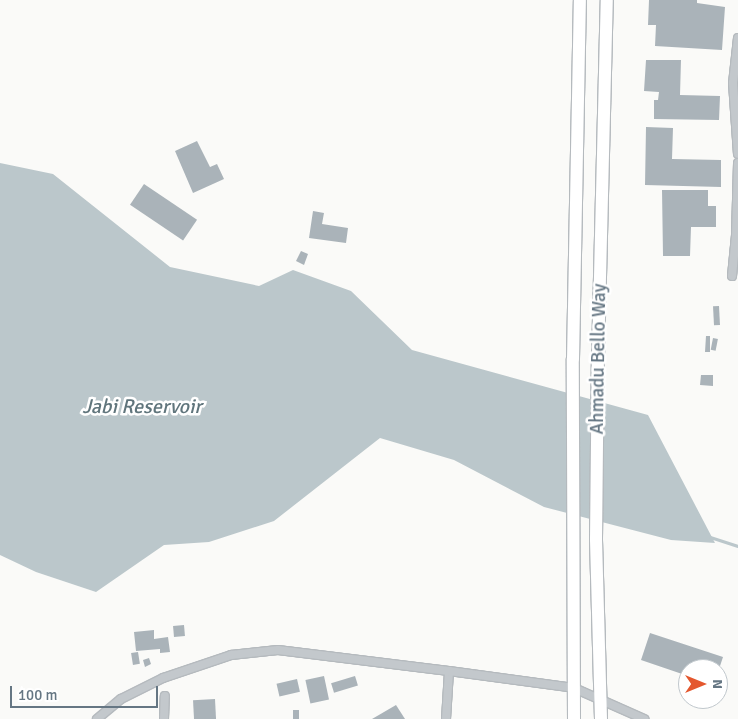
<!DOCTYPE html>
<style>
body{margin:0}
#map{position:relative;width:738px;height:719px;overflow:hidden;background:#fafaf8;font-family:Signika,sans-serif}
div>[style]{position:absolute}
.water>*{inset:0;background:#bbc7cb}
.stream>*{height:3px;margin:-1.5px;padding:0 1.5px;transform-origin:1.5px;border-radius:1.5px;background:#bbc7cb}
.building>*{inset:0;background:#aab3b9;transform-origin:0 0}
.roads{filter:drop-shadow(1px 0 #b5babe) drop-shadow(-1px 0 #b5babe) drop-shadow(0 1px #b5babe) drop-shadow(0 -1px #b5babe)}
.minor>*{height:8px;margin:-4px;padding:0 4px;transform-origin:4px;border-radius:4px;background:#c3c8cc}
.primary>*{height:12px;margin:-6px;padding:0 6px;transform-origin:6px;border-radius:6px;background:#fff}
span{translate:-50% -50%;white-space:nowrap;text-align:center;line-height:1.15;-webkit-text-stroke:5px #fff;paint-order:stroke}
.street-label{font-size:19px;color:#657683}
.water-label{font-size:20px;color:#60757c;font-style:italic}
.north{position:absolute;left:678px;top:659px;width:50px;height:50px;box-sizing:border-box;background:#fff;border:1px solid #c1c8cd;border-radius:50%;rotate:90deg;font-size:14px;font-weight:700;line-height:20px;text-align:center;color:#657683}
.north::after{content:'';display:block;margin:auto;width:18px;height:22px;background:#e4572e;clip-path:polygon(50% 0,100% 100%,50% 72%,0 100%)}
.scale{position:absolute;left:10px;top:686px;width:148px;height:22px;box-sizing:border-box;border:2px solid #657683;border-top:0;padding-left:6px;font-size:15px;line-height:18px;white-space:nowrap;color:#657683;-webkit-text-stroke:4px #fff;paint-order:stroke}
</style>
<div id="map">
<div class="water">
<div style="clip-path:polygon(0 163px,53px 174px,170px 267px,259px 286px,293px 270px,351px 291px,412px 350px,648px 415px,715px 543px,671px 540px,544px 507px,454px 460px,380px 438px,274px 521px,209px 542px,164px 545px,96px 592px,36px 572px,0 555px)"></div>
</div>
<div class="stream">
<div style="left:710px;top:537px;width:29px;rotate:18deg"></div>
</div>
<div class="building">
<div style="clip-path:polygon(649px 0,697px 0,697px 3px,725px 7px,722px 50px,655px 46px,656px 25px,648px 25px)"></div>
<div style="clip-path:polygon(646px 60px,681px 60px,680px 95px,720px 96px,719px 120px,654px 119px,654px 100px,658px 100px,659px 92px,644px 91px)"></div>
<div style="clip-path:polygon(646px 127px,673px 128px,672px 159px,721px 160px,721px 187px,645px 185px)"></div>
<div style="clip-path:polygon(197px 141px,210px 167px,217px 164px,224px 179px,193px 193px,175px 151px)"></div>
<div style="left:144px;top:184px;width:64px;height:25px;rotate:34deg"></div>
<div style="clip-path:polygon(662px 190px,708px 190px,708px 206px,716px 206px,716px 227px,691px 227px,690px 256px,663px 256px)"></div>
<div style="clip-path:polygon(313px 211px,324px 213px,322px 224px,348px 228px,346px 243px,309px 238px)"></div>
<div style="clip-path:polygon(301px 251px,308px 254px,304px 265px,296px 261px)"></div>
<div style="left:719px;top:306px;width:19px;height:6px;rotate:87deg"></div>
<div style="clip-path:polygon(706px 336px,710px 336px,710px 352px,705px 352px)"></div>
<div style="left:713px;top:338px;width:5px;height:12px;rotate:11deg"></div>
<div style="clip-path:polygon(701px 375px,713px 375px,713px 386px,700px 385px)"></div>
<div style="left:184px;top:625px;width:11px;height:11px;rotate:85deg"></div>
<div style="clip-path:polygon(154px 630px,154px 639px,168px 637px,170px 652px,160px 653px,160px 649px,136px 651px,134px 632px)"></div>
<div style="clip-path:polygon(650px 633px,723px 657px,719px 669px,688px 669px,688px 676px,641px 660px)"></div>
<div style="left:138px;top:652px;width:12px;height:7px;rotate:81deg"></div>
<div style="clip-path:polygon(149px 658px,151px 664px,145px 667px,143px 660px)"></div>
<div style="left:324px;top:676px;width:24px;height:19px;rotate:78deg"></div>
<div style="left:355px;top:676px;width:10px;height:25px;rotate:73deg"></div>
<div style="left:297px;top:679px;width:13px;height:21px;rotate:77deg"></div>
<div style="left:215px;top:699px;width:20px;height:22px;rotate:87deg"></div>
<div style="clip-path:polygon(396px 705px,405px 719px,372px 719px)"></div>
<div style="left:293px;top:710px;width:6px;height:9px"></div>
</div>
<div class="roads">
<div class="minor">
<div style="left:738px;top:38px;width:45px;rotate:96.3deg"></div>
<div style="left:733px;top:83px;width:71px;rotate:86deg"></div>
<div style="left:732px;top:276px;width:41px;rotate:-84.4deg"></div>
<div style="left:736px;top:235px;width:72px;rotate:-88.4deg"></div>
<div style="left:97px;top:719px;width:31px;rotate:-40deg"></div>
<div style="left:121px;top:699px;width:47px;rotate:-26.6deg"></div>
<div style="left:163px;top:678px;width:72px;rotate:-18.7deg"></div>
<div style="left:231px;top:655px;width:47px;rotate:-6.1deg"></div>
<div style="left:278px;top:650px;width:172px;rotate:7deg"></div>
<div style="left:164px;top:719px;width:23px;rotate:-88deg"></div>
<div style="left:446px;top:719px;width:48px;rotate:-86.4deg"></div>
<div style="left:449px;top:671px;width:126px;rotate:7.7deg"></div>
<div style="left:574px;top:688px;width:77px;rotate:23.9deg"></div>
</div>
<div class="primary">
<div style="left:574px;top:719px;width:360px;rotate:-90.2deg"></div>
<div style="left:573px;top:359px;width:359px;rotate:-88.9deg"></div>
<div style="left:601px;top:719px;width:180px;rotate:-91.6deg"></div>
<div style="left:596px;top:539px;width:180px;rotate:-89.4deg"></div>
<div style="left:598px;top:359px;width:359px;rotate:-88.6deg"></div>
</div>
</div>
<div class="street-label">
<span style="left:599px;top:359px;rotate:-89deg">Ahmadu Bello Way</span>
</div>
<div class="water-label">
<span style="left:142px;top:406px">Jabi Reservoir</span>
</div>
<div class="north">N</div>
<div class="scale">100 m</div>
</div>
